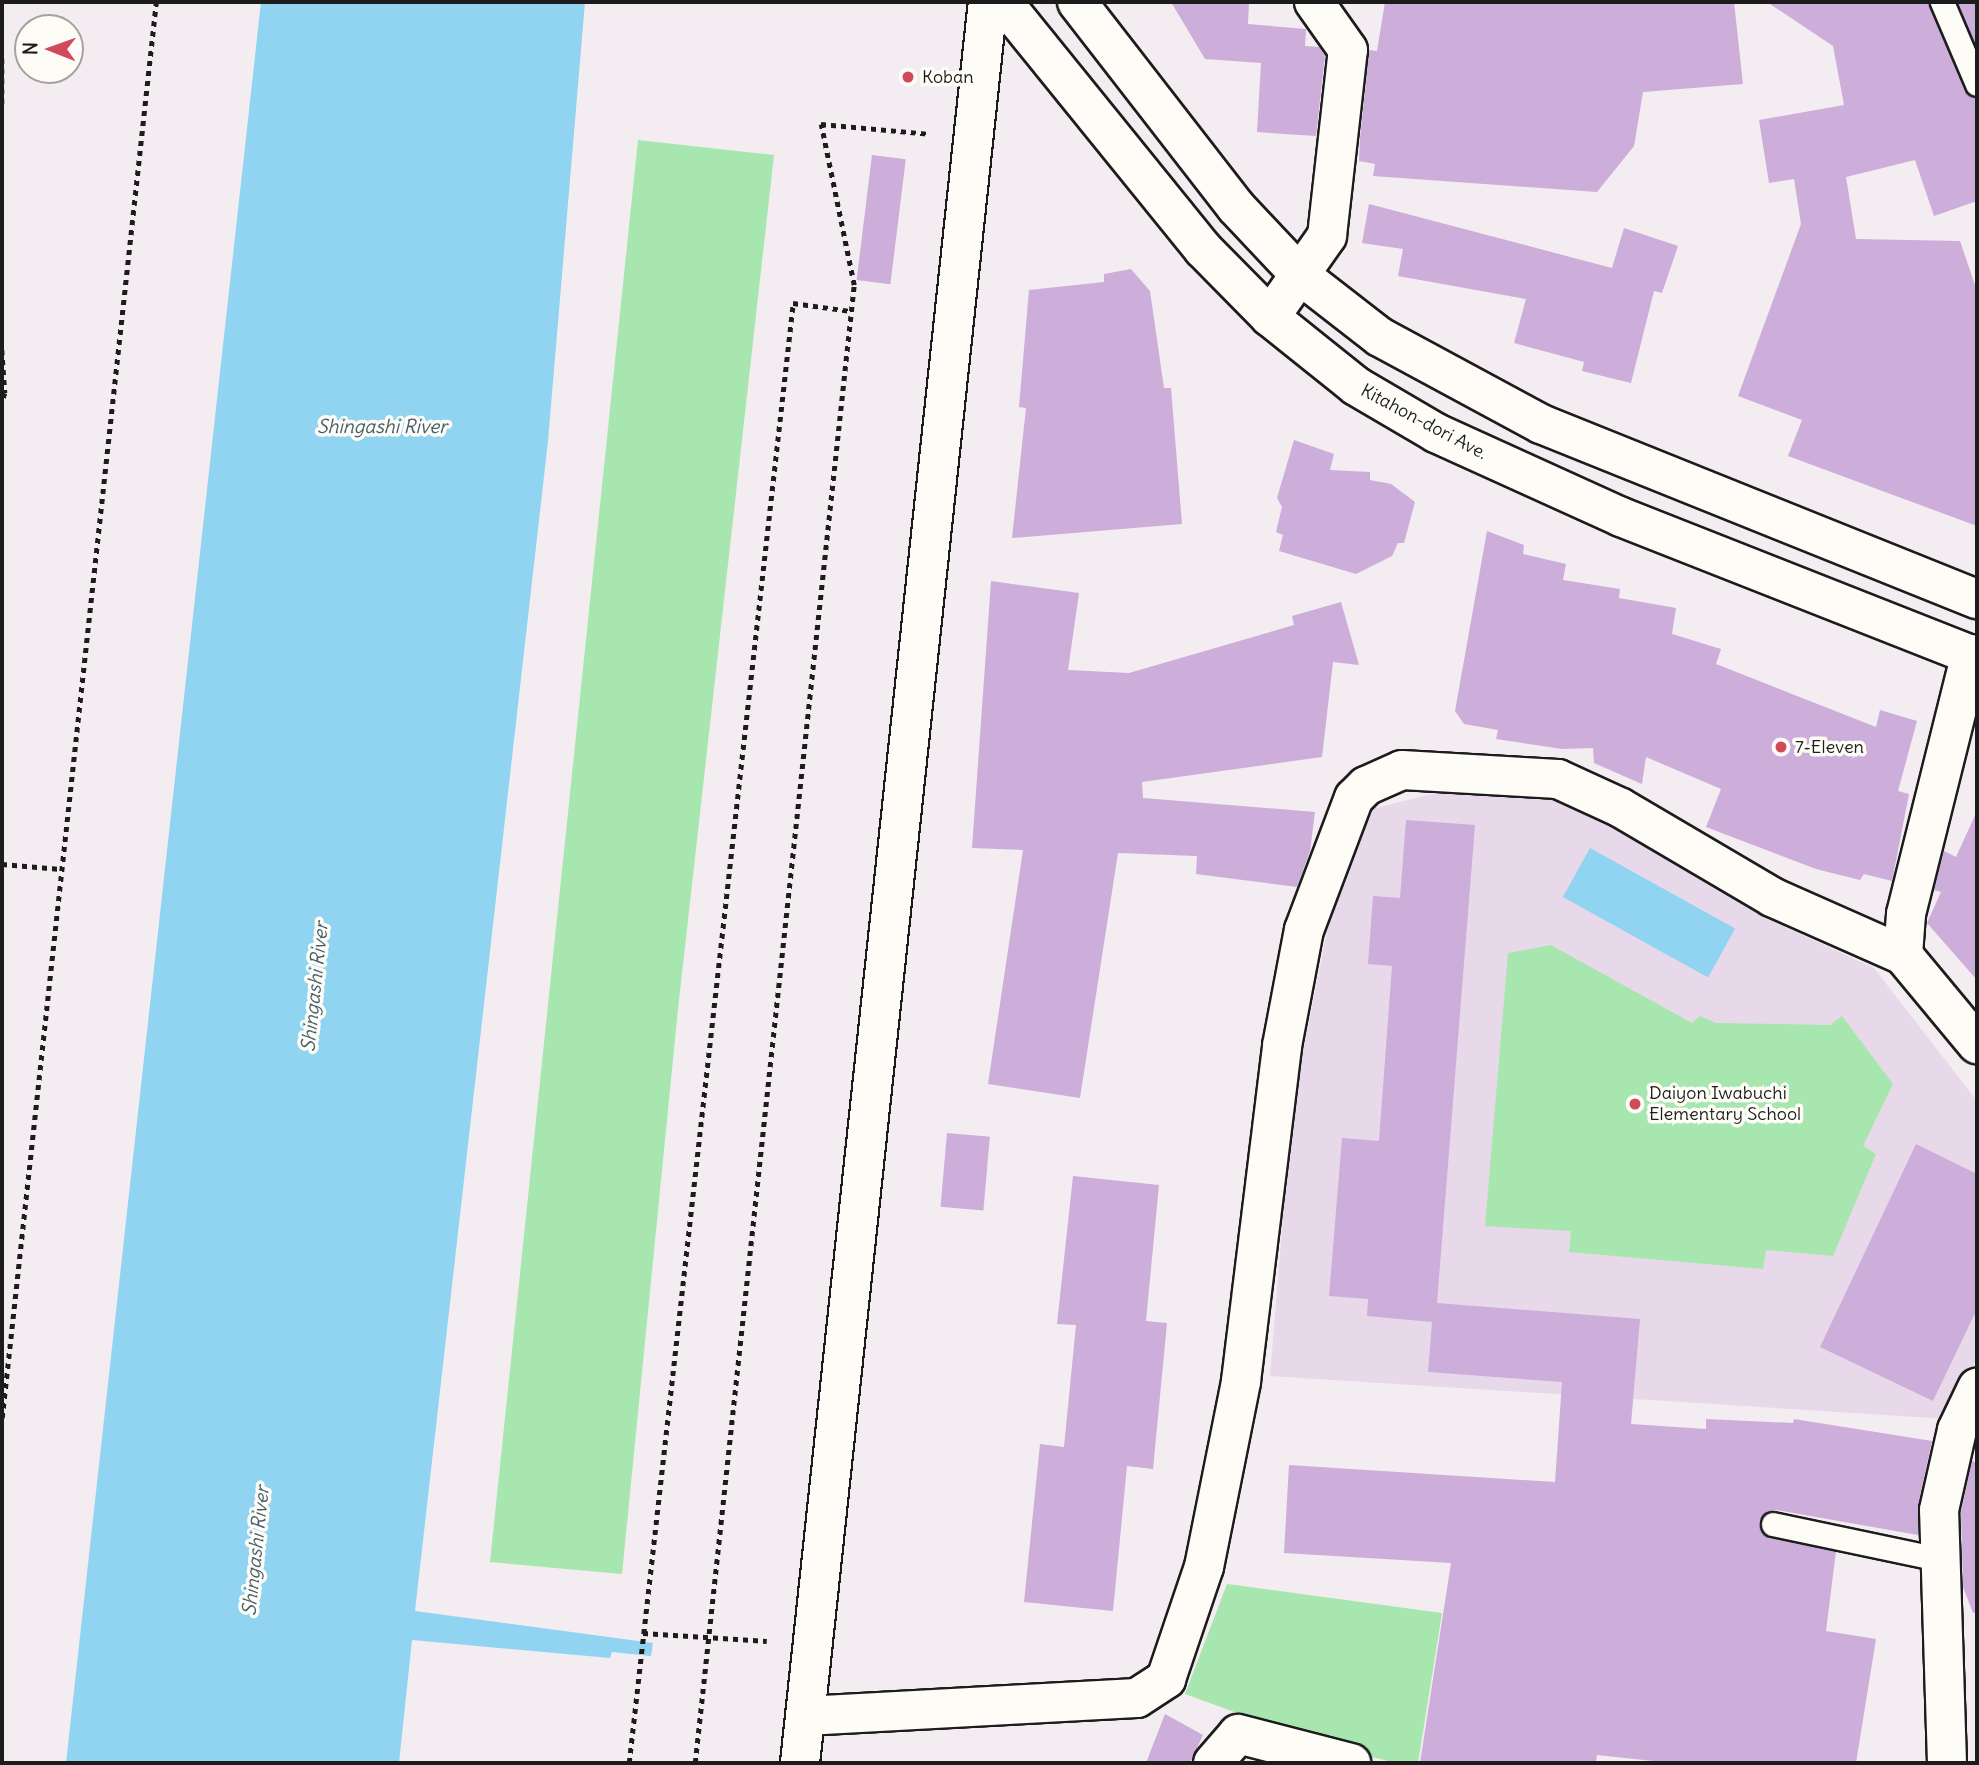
<!DOCTYPE html>
<style>
body{margin:0}
#map{position:relative;width:1979px;height:1765px;overflow:hidden;background:#f3ecf1;font-family:Delius,sans-serif}
div>[style]{position:absolute}
.built>*{inset:0;background:#e8d9ea}
.green>*{inset:0;background:#a7e6ae}
.water>*{inset:0;background:#90d4f2;transform-origin:0 0}
.building>*{inset:0;background:#cdadd9;transform-origin:0 0}
.path>*{height:4.5px;margin-top:-2.25px;transform-origin:0;background:repeating-linear-gradient(90deg,#1c1c1c 0 5px,transparent 0 10px)}
.roads{filter:drop-shadow(2px 0 #1c1c1c) drop-shadow(-2px 0 #1c1c1c) drop-shadow(0 2px #1c1c1c) drop-shadow(0 -2px #1c1c1c)}
.lane>*{height:23px;margin:-11.5px;padding:0 11.5px;transform-origin:11.5px;border-radius:11.5px;background:#fdfcf7}
.street>*{height:38px;margin:-19px;padding:0 19px;transform-origin:19px;border-radius:19px;background:#fdfcf7}
.secondary>*{height:38px;margin:-19px;padding:0 19px;transform-origin:19px;border-radius:19px;background:#fdfcf7}
.highway>*{height:38px;margin:-19px;padding:0 19px;transform-origin:19px;border-radius:19px;background:#fdfcf7}
.dots>*{width:19px;height:19px;translate:-50% -50%;box-sizing:border-box;border:4px solid #fdfcf7;border-radius:50%}
span{translate:-50% -50%;white-space:nowrap;text-align:center;line-height:1.15;-webkit-text-stroke:7px #fdfcf7;paint-order:stroke}
.poi-label{font-size:18px;color:#1c1c1c}
.left{translate:0 -50%;text-align:left}
.street-label{font-size:18px;color:#1c1c1c}
.water-label{font-size:19px;color:#455c67;font-style:italic}
.frame{position:absolute;inset:0;border:4px solid #1c1c1c;pointer-events:none}
.north{position:absolute;left:14px;top:14px;width:70px;height:70px;box-sizing:border-box;background:#fdfcf7;border:2px solid #a3a29f;border-radius:50%;rotate:271deg;font-size:19px;font-weight:700;line-height:28px;text-align:center;color:#1c1c1c}
.north::after{content:'';display:block;margin:auto;width:24px;height:32px;background:#d1495b;clip-path:polygon(50% 0,100% 100%,50% 72%,0 100%)}
</style>
<div id="map">
<div class="built">
<div style="clip-path:polygon(1460px 787px,1550px 795px,1634px 827px,1765px 918px,1874px 968px,1977px 1101px,1977px 1359px,1948px 1419px,1270px 1376px,1292px 1107px,1329px 922px,1367px 810px)"></div>
</div>
<div class="green">
<div style="clip-path:polygon(638px 140px,774px 155px,678px 1009px,622px 1574px,490px 1562px)"></div>
<div style="clip-path:polygon(1551px 945px,1692px 1023px,1700px 1016px,1716px 1023px,1830px 1025px,1842px 1016px,1893px 1084px,1863px 1146px,1876px 1154px,1833px 1256px,1766px 1250px,1763px 1269px,1569px 1252px,1571px 1231px,1485px 1226px,1508px 953px)"></div>
<div style="clip-path:polygon(1227px 1584px,1442px 1613px,1418px 1763px,1397px 1763px,1330px 1747px,1185px 1694px)"></div>
</div>
<div class="water">
<div style="clip-path:polygon(261px 2px,585px 2px,548px 441px,415px 1611px,653px 1643px,651px 1656px,612px 1652px,610px 1658px,412px 1640px,399px 1763px,66px 1763px)"></div>
<div style="left:1590px;top:848px;width:166px;height:56px;rotate:29deg"></div>
</div>
<div class="building">
<div style="clip-path:polygon(1171px 2px,1249px 2px,1248px 24px,1306px 29px,1305px 46px,1319px 47px,1325px 56px,1316px 136px,1257px 132px,1261px 63px,1205px 59px)"></div>
<div style="clip-path:polygon(1385px 2px,1734px 2px,1743px 84px,1643px 92px,1634px 146px,1597px 192px,1373px 176px,1375px 164px,1359px 161px,1360px 139px,1369px 50px,1377px 51px)"></div>
<div style="clip-path:polygon(1767px 2px,1928px 2px,1964px 89px,1977px 98px,1977px 201px,1934px 216px,1915px 160px,1846px 177px,1856px 239px,1960px 241px,1977px 291px,1977px 526px,1788px 456px,1802px 420px,1738px 396px,1801px 224px,1794px 179px,1769px 183px,1759px 120px,1844px 105px,1833px 46px)"></div>
<div style="clip-path:polygon(1957px 2px,1977px 2px,1977px 49px)"></div>
<div style="left:872px;top:155px;width:34px;height:126px;rotate:7deg"></div>
<div style="clip-path:polygon(1369px 204px,1612px 268px,1624px 228px,1678px 246px,1662px 293px,1654px 291px,1631px 383px,1582px 371px,1584px 362px,1514px 343px,1526px 299px,1398px 276px,1403px 249px,1362px 243px)"></div>
<div style="clip-path:polygon(1131px 269px,1150px 291px,1164px 388px,1171px 388px,1182px 524px,1012px 538px,1026px 408px,1019px 407px,1029px 290px,1104px 282px,1104px 274px)"></div>
<div style="clip-path:polygon(1294px 440px,1334px 454px,1330px 470px,1370px 472px,1370px 480px,1391px 484px,1415px 502px,1404px 543px,1398px 543px,1392px 556px,1356px 574px,1279px 551px,1283px 535px,1276px 532px,1282px 507px,1277px 498px)"></div>
<div style="clip-path:polygon(1487px 531px,1524px 545px,1523px 554px,1566px 564px,1563px 580px,1620px 589px,1619px 598px,1676px 608px,1672px 634px,1721px 649px,1716px 664px,1876px 727px,1880px 710px,1917px 721px,1898px 791px,1909px 794px,1892px 881px,1864px 874px,1860px 880px,1816px 869px,1706px 827px,1721px 789px,1646px 757px,1642px 784px,1594px 763px,1593px 748px,1562px 749px,1496px 739px,1498px 730px,1464px 724px,1455px 711px)"></div>
<div style="clip-path:polygon(991px 581px,1079px 593px,1068px 670px,1129px 673px,1294px 625px,1292px 616px,1341px 602px,1359px 665px,1333px 662px,1322px 757px,1142px 782px,1143px 798px,1315px 812px,1310px 851px,1297px 887px,1196px 874px,1197px 856px,1118px 853px,1080px 1098px,988px 1084px,1023px 850px,972px 848px)"></div>
<div style="clip-path:polygon(1977px 811px,1977px 980px,1927px 923px,1941px 892px,1934px 890px,1944px 851px,1956px 857px)"></div>
<div style="clip-path:polygon(1406px 820px,1475px 825px,1437px 1303px,1640px 1319px,1631px 1424px,1706px 1429px,1706px 1419px,1793px 1423px,1794px 1419px,1932px 1441px,1918px 1505px,1918px 1535px,1776px 1510px,1768px 1511px,1760px 1520px,1760px 1529px,1769px 1537px,1836px 1551px,1826px 1631px,1876px 1639px,1856px 1763px,1672px 1763px,1597px 1755px,1596px 1763px,1420px 1763px,1451px 1563px,1284px 1553px,1289px 1465px,1555px 1482px,1562px 1382px,1428px 1372px,1432px 1322px,1367px 1316px,1368px 1299px,1329px 1296px,1342px 1138px,1379px 1141px,1392px 966px,1368px 964px,1373px 896px,1400px 898px)"></div>
<div style="left:947px;top:1133px;width:43px;height:74px;rotate:5deg"></div>
<div style="clip-path:polygon(1916px 1144px,1977px 1174px,1977px 1309px,1933px 1401px,1820px 1347px)"></div>
<div style="clip-path:polygon(1073px 1176px,1159px 1185px,1146px 1321px,1167px 1323px,1153px 1469px,1127px 1466px,1113px 1611px,1024px 1602px,1040px 1444px,1064px 1447px,1076px 1325px,1057px 1324px)"></div>
<div style="clip-path:polygon(1972px 1461px,1977px 1463px,1977px 1612px,1973px 1613px,1963px 1587px,1961px 1512px)"></div>
<div style="clip-path:polygon(1165px 1714px,1203px 1735px,1190px 1763px,1146px 1763px)"></div>
</div>
<div class="path">
<div style="left:2px;top:59px;width:46px;rotate:90deg"></div>
<div style="left:2px;top:350px;width:43px;rotate:86deg"></div>
<div style="left:5px;top:393px;width:9px;rotate:108deg"></div>
<div style="left:2px;top:864px;width:59px;rotate:4.8deg"></div>
<div style="left:2px;top:1418px;width:1424px;rotate:-83.79deg"></div>
<div style="left:643px;top:1633px;width:124px;rotate:3.7deg"></div>
<div style="left:629px;top:1763px;width:1469px;rotate:-83.59deg"></div>
<div style="left:793px;top:303px;width:59px;rotate:7.9deg"></div>
<div style="left:695px;top:1763px;width:1487px;rotate:-83.86deg"></div>
<div style="left:854px;top:285px;width:164px;rotate:-101.6deg"></div>
<div style="left:821px;top:124px;width:109px;rotate:5.2deg"></div>
</div>
<div class="roads">
<div class="lane">
<div style="left:1942px;top:2px;width:89px;rotate:66.9deg"></div>
<div style="left:1773px;top:1524px;width:170px;rotate:11.9deg"></div>
</div>
<div class="street">
<div style="left:1270px;top:317px;width:99px;rotate:-54.9deg"></div>
<div style="left:1327px;top:236px;width:187px;rotate:-83.6deg"></div>
<div style="left:1348px;top:50px;width:59px;rotate:-125.3deg"></div>
<div style="left:1903px;top:955px;width:41px;rotate:-85.8deg"></div>
<div style="left:1906px;top:914px;width:268px;rotate:-76deg"></div>
<div style="left:805px;top:1716px;width:332px;rotate:-3.1deg"></div>
<div style="left:1137px;top:1698px;width:35px;rotate:-33deg"></div>
<div style="left:1166px;top:1679px;width:118px;rotate:-71.3deg"></div>
<div style="left:1204px;top:1567px;width:190px;rotate:-78.7deg"></div>
<div style="left:1241px;top:1381px;width:337px;rotate:-83deg"></div>
<div style="left:1282px;top:1046px;width:118px;rotate:-79.3deg"></div>
<div style="left:1304px;top:930px;width:141px;rotate:-69.3deg"></div>
<div style="left:1354px;top:798px;width:17px;rotate:-45deg"></div>
<div style="left:1366px;top:786px;width:39px;rotate:-24deg"></div>
<div style="left:1402px;top:770px;width:156px;rotate:3.3deg"></div>
<div style="left:1558px;top:779px;width:69px;rotate:24.7deg"></div>
<div style="left:1621px;top:808px;width:175px;rotate:30.5deg"></div>
<div style="left:1772px;top:897px;width:143px;rotate:23.9deg"></div>
<div style="left:1903px;top:955px;width:116px;rotate:50.3deg"></div>
<div style="left:1213px;top:1763px;width:38px;rotate:-49deg"></div>
<div style="left:1238px;top:1734px;width:117px;rotate:14.4deg"></div>
<div style="left:1947px;top:1763px;width:253px;rotate:-91.8deg"></div>
<div style="left:1939px;top:1510px;width:82px;rotate:-77.3deg"></div>
<div style="left:1957px;top:1430px;width:47px;rotate:-64.5deg"></div>
</div>
<div class="secondary">
<div style="left:800px;top:1763px;width:1771px;rotate:-83.91deg"></div>
</div>
<div class="highway">
<div style="left:1003px;top:2px;width:318px;rotate:51deg"></div>
<div style="left:1203px;top:249px;width:95px;rotate:45.4deg"></div>
<div style="left:1270px;top:317px;width:110px;rotate:38.7deg"></div>
<div style="left:1356px;top:386px;width:93px;rotate:30.4deg"></div>
<div style="left:1436px;top:433px;width:203px;rotate:24.4deg"></div>
<div style="left:1621px;top:517px;width:383px;rotate:21.5deg"></div>
<div style="left:1077px;top:2px;width:259px;rotate:52.2deg"></div>
<div style="left:1236px;top:207px;width:93px;rotate:46.7deg"></div>
<div style="left:1300px;top:275px;width:101px;rotate:37.8deg"></div>
<div style="left:1380px;top:337px;width:183px;rotate:28.4deg"></div>
<div style="left:1541px;top:424px;width:470px;rotate:21.9deg"></div>
</div>
</div>
<div class="dots">
<div style="left:908px;top:77px;background:#d1495b"></div>
<div style="left:1781px;top:747px;background:#d1495b"></div>
<div style="left:1635px;top:1104px;background:#d1495b"></div>
</div>
<div class="poi-label">
<span class="left" style="left:922px;top:77px">Koban</span>
<span class="left" style="left:1795px;top:747px">7-Eleven</span>
<span class="left" style="left:1649px;top:1104px">Daiyon Iwabuchi<br>Elementary School</span>
</div>
<div class="street-label">
<span style="left:1424px;top:422px;rotate:28deg">Kitahon-dori Ave.</span>
</div>
<div class="water-label">
<span style="left:382px;top:427px">Shingashi River</span>
<span style="left:315px;top:987px;rotate:-84deg">Shingashi River</span>
<span style="left:256px;top:1551px;rotate:-84deg">Shingashi River</span>
</div>
<div class="frame"></div>
<div class="north">N</div>
</div>
